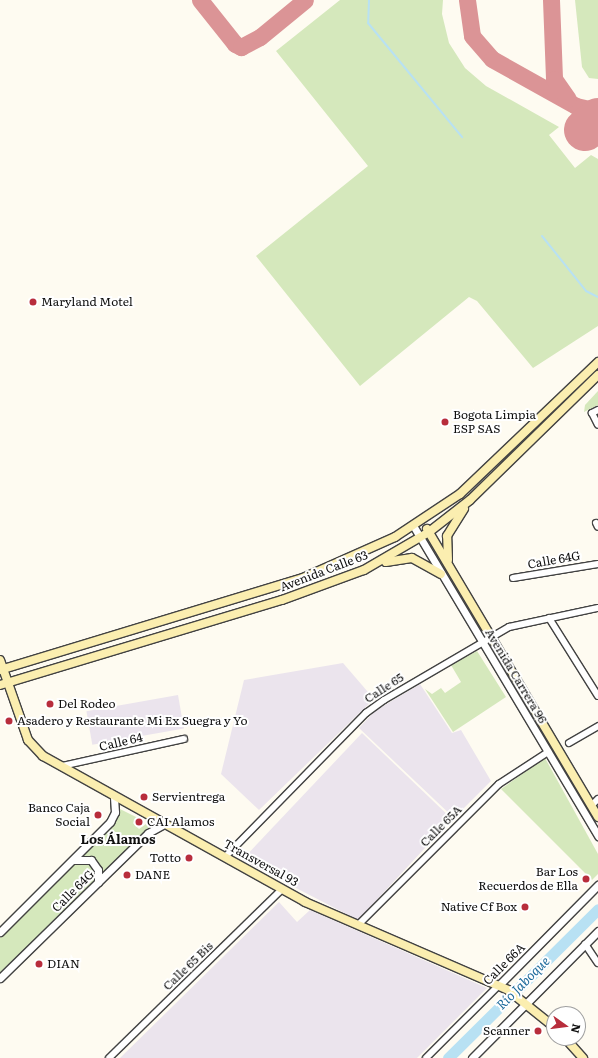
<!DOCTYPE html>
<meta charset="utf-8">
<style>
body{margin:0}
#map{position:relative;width:598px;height:1058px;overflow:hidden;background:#fefbf1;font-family:Literata,serif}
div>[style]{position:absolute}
.industrial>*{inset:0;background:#ebe4ed;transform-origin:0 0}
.green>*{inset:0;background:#d5e8bc}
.stream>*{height:2px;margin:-1px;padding:0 1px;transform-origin:1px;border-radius:1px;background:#b8e1f3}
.river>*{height:11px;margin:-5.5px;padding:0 5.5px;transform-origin:5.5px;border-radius:5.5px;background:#b8e1f3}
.taxiway>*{height:17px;margin:-8.5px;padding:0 8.5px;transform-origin:8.5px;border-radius:8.5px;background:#db9496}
.runway>*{height:42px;margin:-21px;padding:0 21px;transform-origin:21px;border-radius:21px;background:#db9496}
.roads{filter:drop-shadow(1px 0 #424242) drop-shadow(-1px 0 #424242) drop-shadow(0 1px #424242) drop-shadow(0 -1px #424242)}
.minor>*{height:6px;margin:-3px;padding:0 3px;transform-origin:3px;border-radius:3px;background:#fff}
.tertiary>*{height:7px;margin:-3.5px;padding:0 3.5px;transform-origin:3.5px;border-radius:3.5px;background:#fff}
.secondary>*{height:8px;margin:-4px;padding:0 4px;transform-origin:4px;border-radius:4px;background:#fbeeb0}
.dots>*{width:11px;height:11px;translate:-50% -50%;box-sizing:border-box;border:2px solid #fff;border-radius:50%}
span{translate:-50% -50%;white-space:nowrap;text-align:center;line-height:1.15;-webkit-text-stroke:4px #fff;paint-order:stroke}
.poi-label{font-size:12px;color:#0f0f0f}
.left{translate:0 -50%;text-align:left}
.right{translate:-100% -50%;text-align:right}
.street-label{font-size:12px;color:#0f0f0f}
.neighbourhood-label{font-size:13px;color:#0f0f0f;font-weight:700}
.water-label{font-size:13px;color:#1e6b9b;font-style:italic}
.north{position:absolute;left:546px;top:1006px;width:40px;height:40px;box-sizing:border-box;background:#fff;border:1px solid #9f9f9f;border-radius:50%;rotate:104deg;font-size:11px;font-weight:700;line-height:16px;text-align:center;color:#0f0f0f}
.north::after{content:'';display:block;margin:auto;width:14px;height:18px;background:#b82d3c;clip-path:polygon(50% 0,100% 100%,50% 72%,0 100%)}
</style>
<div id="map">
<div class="industrial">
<div style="clip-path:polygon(343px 663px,374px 699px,259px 810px,221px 774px,244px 680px)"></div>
<div style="clip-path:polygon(420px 684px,452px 733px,461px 730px,491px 781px,454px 818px,359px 728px,375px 711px)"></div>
<div style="left:178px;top:695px;width:34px;height:93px;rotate:80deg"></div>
<div style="clip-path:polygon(362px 733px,452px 819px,358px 920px,242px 860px)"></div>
<div style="clip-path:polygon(279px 902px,297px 922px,310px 910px,487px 988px,417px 1058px,120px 1058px)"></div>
</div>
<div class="green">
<div style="clip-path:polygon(340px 0,443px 0,442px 14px,449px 43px,465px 68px,486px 86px,559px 127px,549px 135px,575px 168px,591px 155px,598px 159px,598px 326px,533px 368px,477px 301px,469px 297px,360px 386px,256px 256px,368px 166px,276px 51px)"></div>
<div style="clip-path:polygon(575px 0,598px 0,598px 79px,589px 78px,582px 67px)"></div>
<div style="clip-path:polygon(598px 391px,598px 405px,584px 412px,585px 405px)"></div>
<div style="clip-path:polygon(477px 651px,506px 697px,453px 732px,425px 689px,432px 694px,441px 688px,445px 693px,461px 682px,451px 665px)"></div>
<div style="clip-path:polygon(545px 758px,598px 854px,598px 874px,592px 880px,501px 789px)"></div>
<div style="clip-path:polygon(120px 809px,138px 818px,133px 823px,139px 829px,146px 824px,150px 826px,0 974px,0 938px,114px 825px)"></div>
</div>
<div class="stream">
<div style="left:369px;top:0;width:23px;rotate:92deg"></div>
<div style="left:368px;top:23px;width:148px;rotate:50.5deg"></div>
<div style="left:542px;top:236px;width:70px;rotate:51.3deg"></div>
<div style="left:586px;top:291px;width:13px;rotate:27deg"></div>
</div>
<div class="river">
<div style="left:448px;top:1058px;width:211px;rotate:-44.8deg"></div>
</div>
<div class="taxiway">
<div style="left:200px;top:0;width:56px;rotate:51.5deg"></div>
<div style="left:235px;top:44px;width:7px;rotate:27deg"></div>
<div style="left:241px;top:47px;width:21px;rotate:-28deg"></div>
<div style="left:260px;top:37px;width:58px;rotate:-39.4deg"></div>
<div style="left:467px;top:0;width:36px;rotate:82deg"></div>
<div style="left:472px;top:36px;width:30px;rotate:49deg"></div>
<div style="left:492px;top:59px;width:96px;rotate:29.2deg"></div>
<div style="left:576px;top:106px;width:23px;rotate:13deg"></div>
<div style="left:551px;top:0;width:79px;rotate:87.8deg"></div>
<div style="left:554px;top:79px;width:24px;rotate:55deg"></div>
</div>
<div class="runway">
<div style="left:585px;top:130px;width:17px;rotate:-40deg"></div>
</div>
<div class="roads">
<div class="minor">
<div style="left:598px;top:410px;width:7px;rotate:153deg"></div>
<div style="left:592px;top:413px;width:13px;rotate:63deg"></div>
<div style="left:596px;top:523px;width:4px;rotate:63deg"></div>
<div style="left:513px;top:578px;width:86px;rotate:-9.4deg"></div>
<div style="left:549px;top:618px;width:92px;rotate:57.9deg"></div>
<div style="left:569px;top:743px;width:34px;rotate:-30deg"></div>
<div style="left:62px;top:766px;width:125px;rotate:-12.5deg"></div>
<div style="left:591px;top:806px;width:10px;rotate:-45deg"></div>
<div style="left:225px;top:857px;width:202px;rotate:-45.6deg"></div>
<div style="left:366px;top:713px;width:22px;rotate:-36deg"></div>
<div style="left:384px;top:700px;width:145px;rotate:-30.3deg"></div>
<div style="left:509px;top:627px;width:91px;rotate:-12.1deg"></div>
<div style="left:358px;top:925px;width:199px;rotate:-45deg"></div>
<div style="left:499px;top:784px;width:59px;rotate:-33.1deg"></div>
<div style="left:585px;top:944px;width:23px;rotate:56deg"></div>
<div style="left:109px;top:1058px;width:242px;rotate:-44.3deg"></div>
<div style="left:426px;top:1058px;width:103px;rotate:-45deg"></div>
</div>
<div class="tertiary">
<div style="left:414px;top:527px;width:360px;rotate:59.2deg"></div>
<div style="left:73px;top:860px;width:18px"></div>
<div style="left:91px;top:860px;width:12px;rotate:55deg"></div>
<div style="left:98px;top:870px;width:12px;rotate:90deg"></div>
<div style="left:0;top:932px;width:156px;rotate:-45deg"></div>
<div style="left:110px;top:822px;width:11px;rotate:-63deg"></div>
<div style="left:115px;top:812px;width:16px;rotate:-94deg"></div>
<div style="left:0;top:978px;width:207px;rotate:-44.4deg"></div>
<div style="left:148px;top:833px;width:18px;rotate:-29deg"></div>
<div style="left:499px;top:985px;width:141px;rotate:-45.3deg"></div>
<div style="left:472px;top:1058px;width:179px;rotate:-45.2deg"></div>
</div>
<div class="secondary">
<div style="left:427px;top:529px;width:335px;rotate:59.3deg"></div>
<div style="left:448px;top:560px;width:24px;rotate:-92deg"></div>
<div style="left:447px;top:536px;width:32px;rotate:-58deg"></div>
<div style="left:386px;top:562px;width:26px;rotate:-9deg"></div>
<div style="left:412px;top:558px;width:33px;rotate:29deg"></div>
<div style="left:0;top:660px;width:85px;rotate:70.7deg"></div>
<div style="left:28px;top:740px;width:22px;rotate:47deg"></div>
<div style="left:43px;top:756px;width:300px;rotate:29.1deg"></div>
<div style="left:305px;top:902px;width:221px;rotate:23.4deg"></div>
<div style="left:508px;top:990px;width:59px;rotate:38.8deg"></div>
<div style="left:0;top:670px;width:317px;rotate:-16.9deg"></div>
<div style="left:303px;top:578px;width:101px;rotate:-24deg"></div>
<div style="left:395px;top:537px;width:78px;rotate:-33.5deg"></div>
<div style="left:460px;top:494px;width:191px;rotate:-43.7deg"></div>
<div style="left:0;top:685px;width:295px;rotate:-16.8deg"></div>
<div style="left:282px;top:600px;width:87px;rotate:-20.1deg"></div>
<div style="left:364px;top:570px;width:75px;rotate:-30.3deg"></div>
<div style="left:429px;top:532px;width:52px;rotate:-38deg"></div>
<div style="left:470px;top:500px;width:179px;rotate:-44.3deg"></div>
<div style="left:565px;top:1038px;width:27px;rotate:48deg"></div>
</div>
</div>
<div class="dots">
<div style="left:33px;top:302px;background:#b82d3c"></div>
<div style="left:445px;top:422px;background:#b82d3c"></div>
<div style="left:50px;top:704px;background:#b82d3c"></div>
<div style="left:9px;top:721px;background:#b82d3c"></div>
<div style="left:144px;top:797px;background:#b82d3c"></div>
<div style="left:98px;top:815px;background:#b82d3c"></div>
<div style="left:139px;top:822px;background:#b82d3c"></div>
<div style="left:189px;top:858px;background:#b82d3c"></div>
<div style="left:127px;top:875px;background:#b82d3c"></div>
<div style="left:586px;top:879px;background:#b82d3c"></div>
<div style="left:525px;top:907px;background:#b82d3c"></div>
<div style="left:39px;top:964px;background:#b82d3c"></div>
<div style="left:538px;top:1031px;background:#b82d3c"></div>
</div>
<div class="poi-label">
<span class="left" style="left:41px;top:302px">Maryland Motel</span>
<span class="left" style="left:453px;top:422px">Bogota Limpia<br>ESP SAS</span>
<span class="left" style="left:58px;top:704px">Del Rodeo</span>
<span class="left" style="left:17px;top:721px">Asadero y Restaurante Mi Ex Suegra y Yo</span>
<span class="left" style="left:152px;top:797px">Servientrega</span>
<span class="right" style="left:90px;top:815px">Banco Caja<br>Social</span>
<span class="left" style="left:147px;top:822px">CAI Alamos</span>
<span class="right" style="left:181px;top:858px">Totto</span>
<span class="right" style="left:578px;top:879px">Bar Los<br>Recuerdos de Ella</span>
<span class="left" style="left:135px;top:875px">DANE</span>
<span class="right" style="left:517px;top:907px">Native Cf Box</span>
<span class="left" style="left:47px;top:964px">DIAN</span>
<span class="right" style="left:530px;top:1031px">Scanner</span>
</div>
<div class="street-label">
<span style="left:554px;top:560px;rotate:-10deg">Calle 64G</span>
<span style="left:324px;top:571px;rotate:-21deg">Avenida Calle 63</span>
<span style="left:516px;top:676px;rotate:59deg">Avenida Carrera 96</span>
<span style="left:384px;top:688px;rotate:-33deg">Calle 65</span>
<span style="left:121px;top:742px;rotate:-13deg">Calle 64</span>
<span style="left:441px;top:826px;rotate:-45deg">Calle 65A</span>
<span style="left:261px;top:863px;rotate:29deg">Transversal 93</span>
<span style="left:73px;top:891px;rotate:-45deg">Calle 64G</span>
<span style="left:504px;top:964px;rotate:-45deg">Calle 66A</span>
<span style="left:188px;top:966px;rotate:-44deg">Calle 65 Bis</span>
</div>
<div class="neighbourhood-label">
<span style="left:118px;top:839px">Los Álamos</span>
</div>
<div class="water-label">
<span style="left:523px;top:983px;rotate:-45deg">Río Jaboque</span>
</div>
<div class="north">N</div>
</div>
